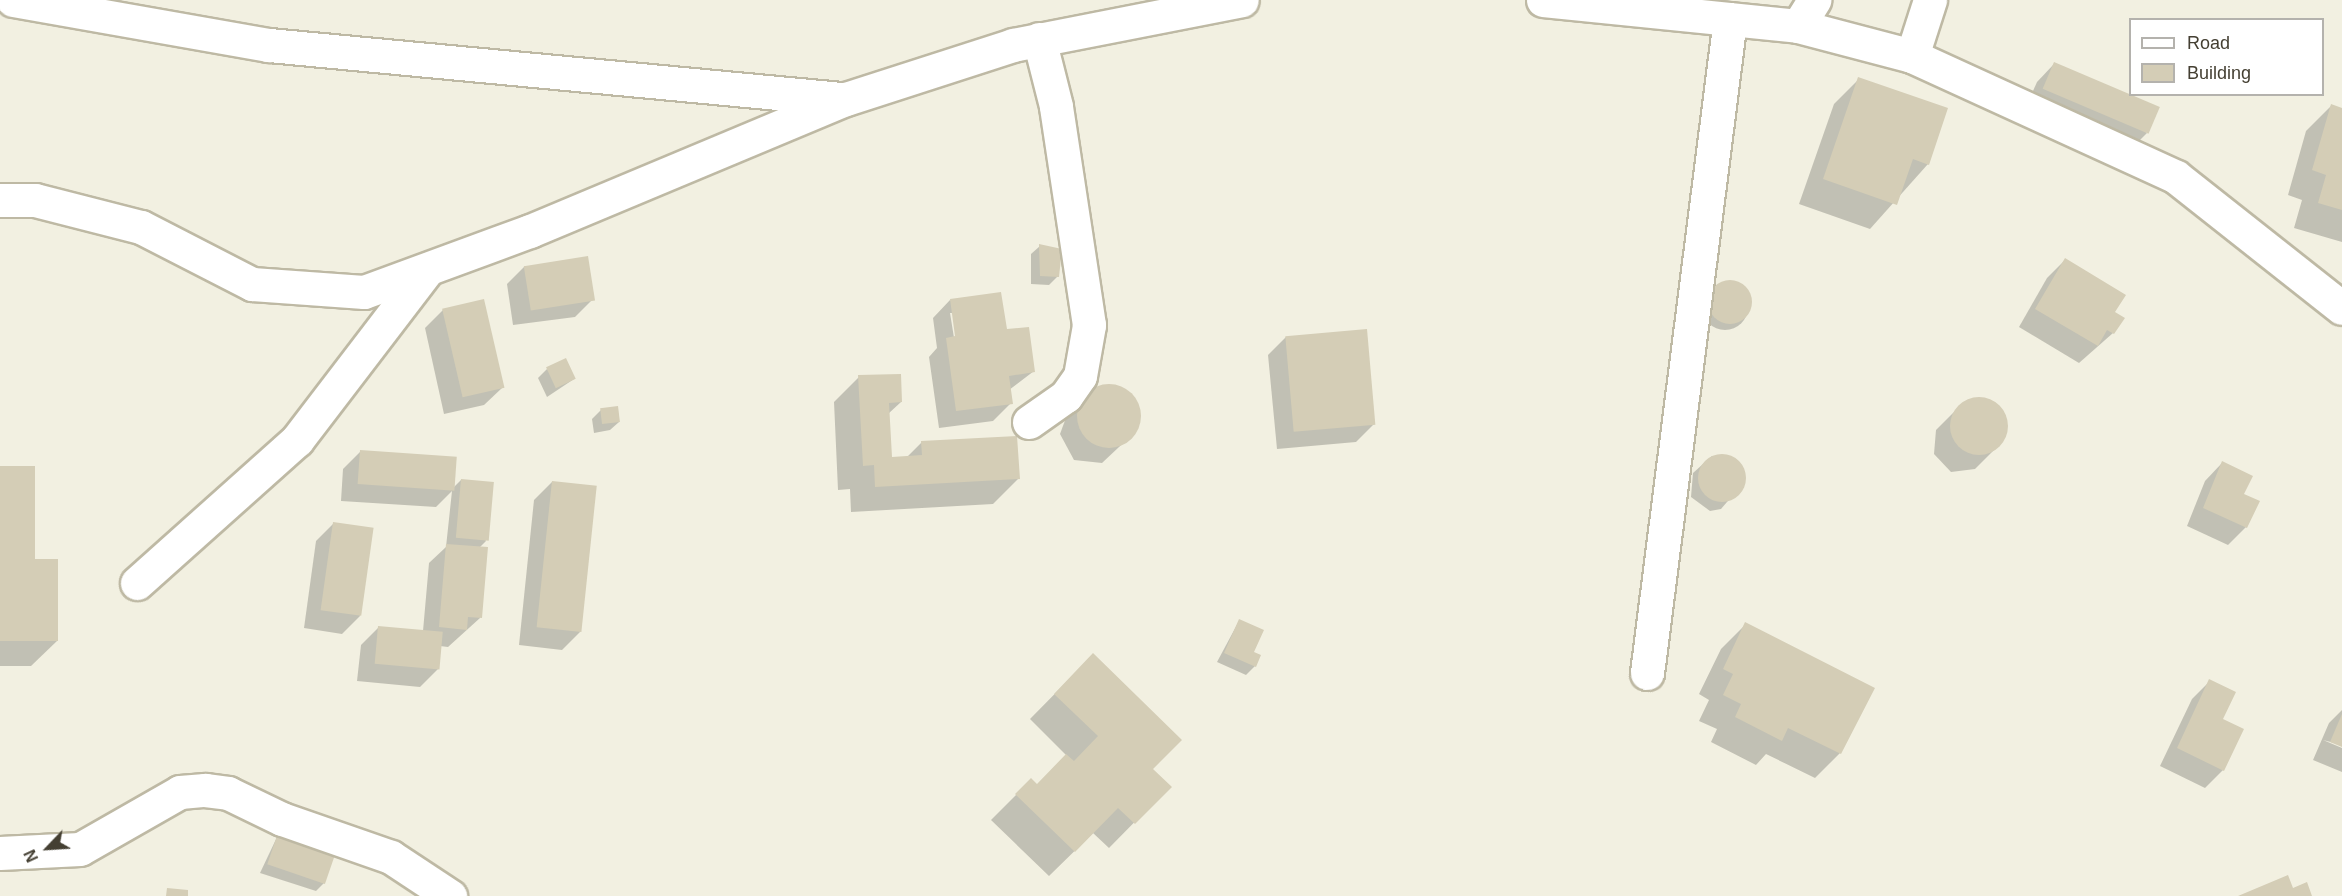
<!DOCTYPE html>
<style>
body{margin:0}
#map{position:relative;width:2342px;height:896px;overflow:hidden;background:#f2f0e1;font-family:Helvetica,sans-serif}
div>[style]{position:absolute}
.shadow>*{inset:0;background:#0003}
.round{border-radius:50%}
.building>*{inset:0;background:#d4cdb6;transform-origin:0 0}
.roads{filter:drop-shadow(2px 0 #beb9a4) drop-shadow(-2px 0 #beb9a4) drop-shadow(0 2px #beb9a4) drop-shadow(0 -2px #beb9a4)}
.minor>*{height:33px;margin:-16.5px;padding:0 16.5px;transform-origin:16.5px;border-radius:16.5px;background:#fff}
span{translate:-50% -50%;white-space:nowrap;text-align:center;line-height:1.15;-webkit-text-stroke:6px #fff;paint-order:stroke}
.legend{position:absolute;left:2129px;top:18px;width:195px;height:78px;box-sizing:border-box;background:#fff;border:2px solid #b4b2ad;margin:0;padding:8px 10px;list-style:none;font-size:18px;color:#443f32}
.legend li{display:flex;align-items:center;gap:12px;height:30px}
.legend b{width:30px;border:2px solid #b4b2ad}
.north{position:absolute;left:18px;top:818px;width:60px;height:60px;-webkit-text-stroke:4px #fff;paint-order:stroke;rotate:245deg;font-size:16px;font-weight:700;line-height:24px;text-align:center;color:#443f32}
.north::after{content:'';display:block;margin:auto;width:21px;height:27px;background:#443f32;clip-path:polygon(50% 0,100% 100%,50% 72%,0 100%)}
</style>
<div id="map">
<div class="shadow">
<div style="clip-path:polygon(2054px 64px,2147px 133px,2129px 151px,2026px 107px,2037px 82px)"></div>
<div style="clip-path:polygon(1859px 79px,1928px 164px,1870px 229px,1799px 204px,1834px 104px)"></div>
<div style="clip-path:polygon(2331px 106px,2342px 109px,2342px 242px,2294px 228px,2302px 200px,2288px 195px,2306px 131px)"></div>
<div style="clip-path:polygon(1040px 246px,1058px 276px,1049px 285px,1031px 284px,1031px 254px)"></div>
<div style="clip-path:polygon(2065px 260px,2113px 333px,2079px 363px,2019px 327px,2047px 278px)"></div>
<div style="clip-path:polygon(525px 266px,593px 299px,575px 317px,513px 325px,507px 284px)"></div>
<div class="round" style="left:1702px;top:284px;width:46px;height:46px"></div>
<div style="clip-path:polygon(evenodd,950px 300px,1006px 331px,1034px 371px,1009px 390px,1011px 403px,993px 421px,939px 428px,929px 357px,937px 348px,933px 318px,950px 300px,950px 313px,953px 313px,958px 344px,955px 344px,950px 313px)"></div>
<div style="clip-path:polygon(443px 310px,502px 388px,484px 405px,444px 414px,425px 328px)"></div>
<div style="clip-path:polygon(1286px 337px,1374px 424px,1356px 442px,1277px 449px,1268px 355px)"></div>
<div style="clip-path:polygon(547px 369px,574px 379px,547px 397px,538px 378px)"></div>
<div style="clip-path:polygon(859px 377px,901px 402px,888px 414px,890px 458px,907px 457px,922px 442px,1018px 479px,993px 504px,851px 512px,850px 489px,838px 490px,834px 402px)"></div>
<div style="clip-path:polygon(1104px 386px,1124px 390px,1137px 403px,1135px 432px,1102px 463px,1074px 460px,1060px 434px,1067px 415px)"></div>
<div style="clip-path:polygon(1988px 400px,2005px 417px,2002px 442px,1975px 469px,1951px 472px,1934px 454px,1936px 430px,1964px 402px)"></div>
<div style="clip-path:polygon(601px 410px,619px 422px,610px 430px,594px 433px,592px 419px)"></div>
<div style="clip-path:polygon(361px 451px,453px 488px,461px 480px,486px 541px,479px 548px,480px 618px,448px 647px,440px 646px,438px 669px,420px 687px,357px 681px,361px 645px,379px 627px,423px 631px,429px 563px,446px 547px,452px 491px,436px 507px,341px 501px,343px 469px)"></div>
<div style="clip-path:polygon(1712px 456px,1736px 459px,1745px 481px,1721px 509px,1710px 511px,1691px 497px,1693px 473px)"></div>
<div style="clip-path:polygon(2222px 463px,2242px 494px,2246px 527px,2228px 545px,2187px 526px,2205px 481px)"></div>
<div style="clip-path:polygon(0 468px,57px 641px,31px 666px,0 666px)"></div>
<div style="clip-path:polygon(552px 482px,580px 632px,562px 650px,519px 645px,534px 500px)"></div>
<div style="clip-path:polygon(334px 523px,360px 616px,342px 634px,304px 628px,316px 541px)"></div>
<div style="clip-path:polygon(1239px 621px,1255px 666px,1246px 675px,1217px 662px)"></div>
<div style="clip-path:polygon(1746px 624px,1840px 753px,1815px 778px,1766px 754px,1756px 765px,1711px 742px,1717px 729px,1699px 721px,1709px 700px,1699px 694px,1721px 649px)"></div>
<div style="clip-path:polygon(1093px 655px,1151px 769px,1169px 787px,1109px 848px,1093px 833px,1049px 876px,991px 820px,1031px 780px,1037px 786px,1067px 756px,1030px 719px)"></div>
<div style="clip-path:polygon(2210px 681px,2221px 720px,2223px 770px,2205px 788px,2160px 766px,2192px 699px)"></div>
<div style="clip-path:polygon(2342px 710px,2342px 745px,2323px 740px,2342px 748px,2342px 772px,2313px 760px,2329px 723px)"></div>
<div style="clip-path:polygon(278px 835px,325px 882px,316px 891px,260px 873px)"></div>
</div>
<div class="building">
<div style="left:2054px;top:62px;width:115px;height:29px;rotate:23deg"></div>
<div style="clip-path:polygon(1858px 77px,1948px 108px,1929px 165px,1913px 159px,1897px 205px,1823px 179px)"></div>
<div style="clip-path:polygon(2331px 104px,2342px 108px,2342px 210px,2318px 203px,2326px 175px,2312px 170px)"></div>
<div style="clip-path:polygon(1039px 244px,1062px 249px,1059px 277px,1040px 276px)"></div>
<div style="left:588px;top:256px;width:45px;height:65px;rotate:81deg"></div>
<div style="clip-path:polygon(2065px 258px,2126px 295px,2115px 312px,2125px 318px,2114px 334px,2107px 330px,2098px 346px,2035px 309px)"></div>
<div class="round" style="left:1708px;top:280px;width:44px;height:44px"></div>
<div style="clip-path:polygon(1001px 292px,1007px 329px,1029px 327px,1035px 372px,1009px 376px,1013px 404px,956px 411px,946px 338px,955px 336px,950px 299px)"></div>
<div style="left:484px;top:299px;width:91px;height:43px;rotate:77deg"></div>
<div style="left:1367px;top:329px;width:96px;height:82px;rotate:85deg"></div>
<div style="left:566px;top:358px;width:23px;height:22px;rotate:65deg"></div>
<div style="clip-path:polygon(901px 374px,902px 402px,889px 403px,892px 457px,922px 455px,921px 441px,1017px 436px,1020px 479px,875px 487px,874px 465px,863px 466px,858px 375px)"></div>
<div class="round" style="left:1077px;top:384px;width:64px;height:64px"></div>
<div class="round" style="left:1950px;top:397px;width:58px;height:58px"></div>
<div style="left:618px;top:406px;width:16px;height:18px;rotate:83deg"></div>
<div style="left:360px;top:450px;width:97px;height:34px;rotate:4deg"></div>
<div class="round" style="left:1698px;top:454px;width:48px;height:48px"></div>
<div style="clip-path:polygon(2222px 461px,2253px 476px,2244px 494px,2260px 501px,2247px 528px,2203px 508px)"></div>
<div style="clip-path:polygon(0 466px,35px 466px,35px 559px,58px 559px,58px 641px,0 641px)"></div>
<div style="left:461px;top:479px;width:33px;height:59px;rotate:5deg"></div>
<div style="left:552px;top:481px;width:45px;height:147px;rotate:6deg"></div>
<div style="left:333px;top:522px;width:41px;height:89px;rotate:8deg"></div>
<div style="clip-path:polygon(446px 544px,488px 547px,482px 618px,468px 617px,467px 630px,439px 627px)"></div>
<div style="clip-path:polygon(1239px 619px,1264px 630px,1254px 652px,1261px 655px,1256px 667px,1224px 653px)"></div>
<div style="clip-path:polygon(1745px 622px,1875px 688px,1841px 754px,1788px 728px,1782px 741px,1735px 717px,1741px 704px,1723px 695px,1733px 674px,1723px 669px)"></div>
<div style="left:378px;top:626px;width:65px;height:38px;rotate:5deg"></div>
<div style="clip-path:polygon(1093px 653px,1182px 740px,1153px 769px,1172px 787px,1135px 824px,1118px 808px,1075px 852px,1015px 794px,1031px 778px,1037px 784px,1066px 754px,1074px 761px,1098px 736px,1054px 694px)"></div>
<div style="clip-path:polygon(2209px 679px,2236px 692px,2223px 719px,2244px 729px,2224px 771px,2177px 748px)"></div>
<div style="clip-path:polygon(2342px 714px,2342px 747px,2330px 742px)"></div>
<div style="left:278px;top:833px;width:61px;height:33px;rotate:19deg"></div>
<div style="clip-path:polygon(2288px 875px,2293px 888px,2307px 882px,2312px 896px,2238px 896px)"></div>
<div style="clip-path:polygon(167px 888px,188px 890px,188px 896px,166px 896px)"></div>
</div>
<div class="roads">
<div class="minor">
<div style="left:13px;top:0;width:260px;rotate:10deg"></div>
<div style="left:269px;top:45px;width:575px;rotate:5.39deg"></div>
<div style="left:1543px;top:0;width:256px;rotate:5.8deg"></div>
<div style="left:1798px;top:26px;width:118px;rotate:14.7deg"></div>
<div style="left:1912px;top:56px;width:290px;rotate:24.6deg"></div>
<div style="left:2176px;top:177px;width:211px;rotate:38.3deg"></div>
<div style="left:1798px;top:26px;width:31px;rotate:-58deg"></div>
<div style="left:1912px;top:56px;width:59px;rotate:-72.2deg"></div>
<div style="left:0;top:200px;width:35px"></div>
<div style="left:35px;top:200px;width:109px;rotate:14.3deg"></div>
<div style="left:141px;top:227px;width:125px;rotate:27.2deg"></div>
<div style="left:252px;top:284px;width:112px;rotate:4.1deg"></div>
<div style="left:364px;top:292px;width:177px;rotate:-20.2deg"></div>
<div style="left:530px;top:231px;width:342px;rotate:-22.7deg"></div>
<div style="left:846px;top:99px;width:176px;rotate:-17.9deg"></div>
<div style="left:1013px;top:45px;width:233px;rotate:-11.1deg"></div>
<div style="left:1029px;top:422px;width:45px;rotate:-35.1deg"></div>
<div style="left:1066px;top:396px;width:24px;rotate:-55deg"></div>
<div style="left:1080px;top:376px;width:52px;rotate:-80deg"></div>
<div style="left:1089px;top:325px;width:221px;rotate:-98.6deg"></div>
<div style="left:1056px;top:106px;width:69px;rotate:-104.2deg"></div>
<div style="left:137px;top:583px;width:215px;rotate:-41.8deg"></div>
<div style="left:297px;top:440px;width:214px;rotate:-52.6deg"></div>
<div style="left:1647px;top:673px;width:659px;rotate:-82.77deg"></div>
<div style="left:0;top:853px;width:80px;rotate:-2.9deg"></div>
<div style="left:80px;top:849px;width:115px;rotate:-29.7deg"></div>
<div style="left:180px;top:792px;width:25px;rotate:-5deg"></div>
<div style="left:205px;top:790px;width:23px;rotate:7deg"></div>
<div style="left:228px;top:793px;width:60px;rotate:25.7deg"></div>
<div style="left:282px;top:819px;width:115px;rotate:19.2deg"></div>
<div style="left:391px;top:857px;width:71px;rotate:33.5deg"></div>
</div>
</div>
<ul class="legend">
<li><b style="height:8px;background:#fff"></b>Road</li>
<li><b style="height:16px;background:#d4cdb6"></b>Building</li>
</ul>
<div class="north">N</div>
</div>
